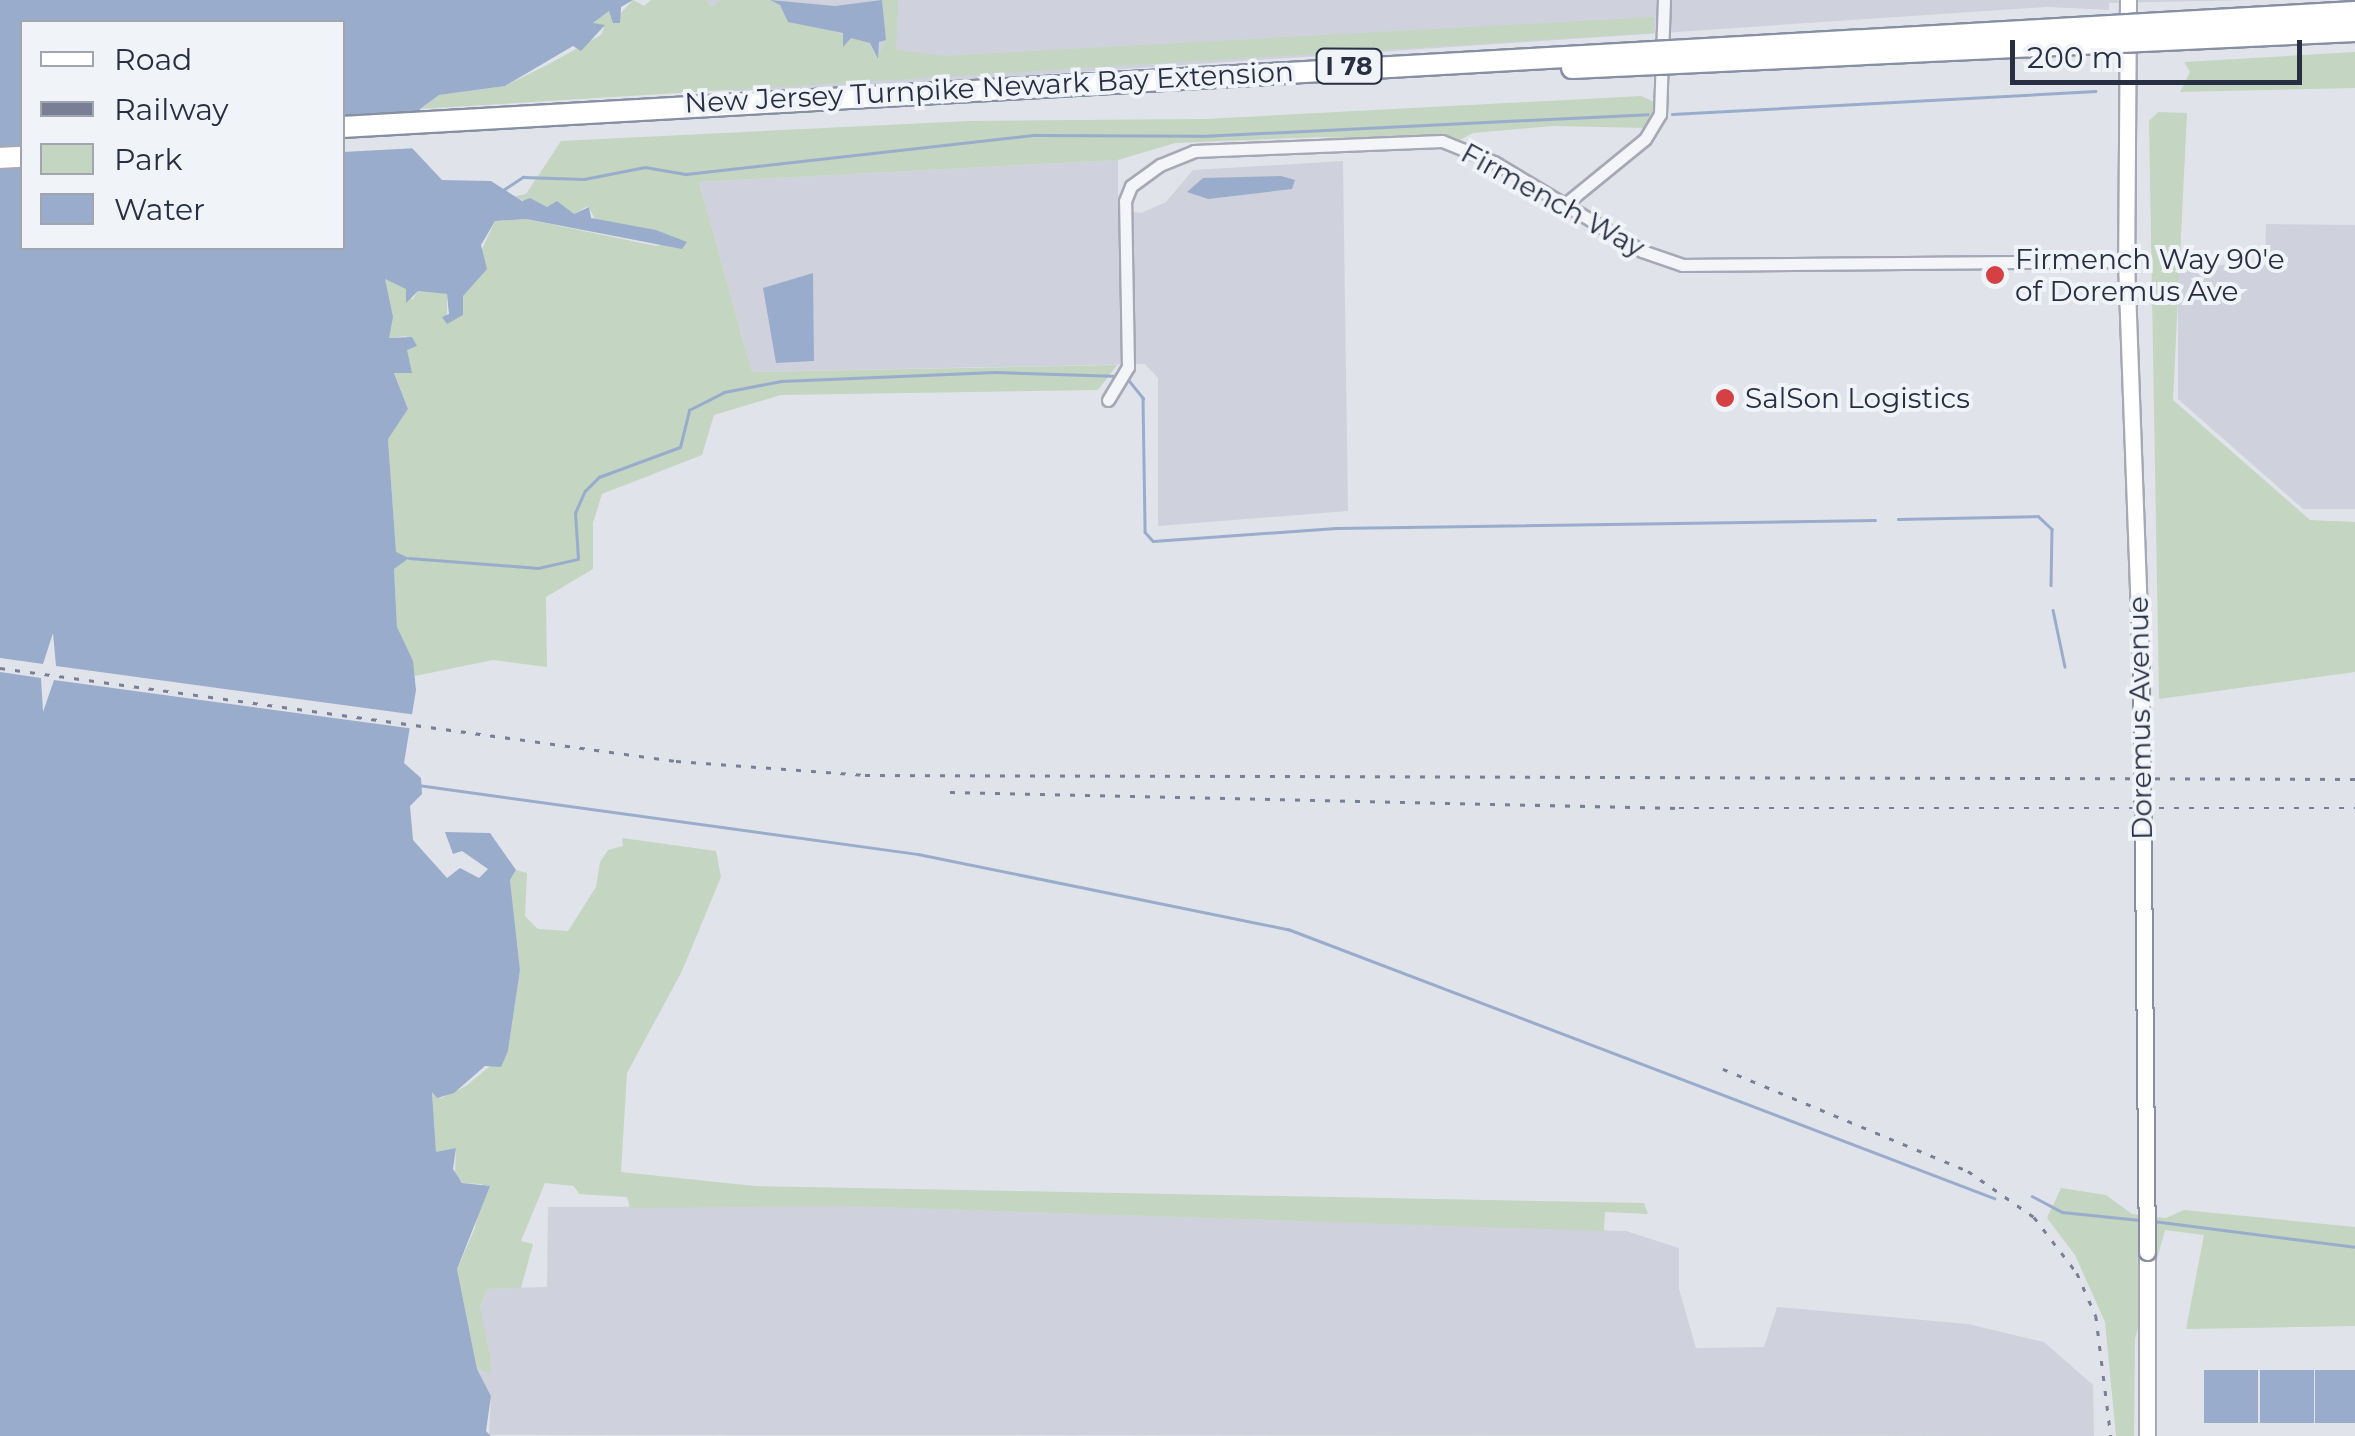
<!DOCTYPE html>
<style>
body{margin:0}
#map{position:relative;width:2355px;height:1436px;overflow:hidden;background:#e1e3ea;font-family:Montserrat,sans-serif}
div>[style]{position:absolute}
.built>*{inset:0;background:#cfd2dc}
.green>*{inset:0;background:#c4d5c1}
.water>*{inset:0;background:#9aaccc;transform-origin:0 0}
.pier>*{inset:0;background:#e1e3ea}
.stream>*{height:2.5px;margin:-1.25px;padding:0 1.25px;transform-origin:1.25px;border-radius:1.25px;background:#9aaccc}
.roads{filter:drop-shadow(2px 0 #a6a9b5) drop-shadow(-2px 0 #a6a9b5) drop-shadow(0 2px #a6a9b5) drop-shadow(0 -2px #a6a9b5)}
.street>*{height:11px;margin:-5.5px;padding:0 5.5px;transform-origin:5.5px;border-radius:5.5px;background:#f4f5f8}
.secondary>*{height:15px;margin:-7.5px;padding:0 7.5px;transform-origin:7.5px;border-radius:7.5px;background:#fff}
.highway>*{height:20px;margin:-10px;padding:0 10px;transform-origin:10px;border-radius:10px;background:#fff}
.rail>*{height:2.5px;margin-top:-1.25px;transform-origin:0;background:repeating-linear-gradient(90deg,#798095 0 5px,transparent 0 15px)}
.bridges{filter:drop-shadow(2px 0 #878fa2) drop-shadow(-2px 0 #878fa2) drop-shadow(0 2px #878fa2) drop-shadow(0 -2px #878fa2)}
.secondary-bridge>*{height:15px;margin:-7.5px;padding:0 7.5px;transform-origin:7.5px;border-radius:7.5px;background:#fff}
.highway-bridge>*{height:20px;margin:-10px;padding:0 10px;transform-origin:10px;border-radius:10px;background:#fff}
.dots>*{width:28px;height:28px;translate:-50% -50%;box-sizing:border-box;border:5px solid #f0f3f7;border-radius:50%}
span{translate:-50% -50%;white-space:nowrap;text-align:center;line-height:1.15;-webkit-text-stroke:8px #f0f3f7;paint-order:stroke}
.shield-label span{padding:2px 8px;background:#f0f3f7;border:2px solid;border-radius:8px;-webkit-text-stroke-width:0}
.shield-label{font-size:25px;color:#282f43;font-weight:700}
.street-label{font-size:28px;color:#282f43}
.poi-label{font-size:28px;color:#282f43}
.left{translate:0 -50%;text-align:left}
.legend{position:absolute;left:20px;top:20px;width:325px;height:230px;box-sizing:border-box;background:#f0f3f7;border:2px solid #a0a5af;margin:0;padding:12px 18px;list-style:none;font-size:30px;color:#282f43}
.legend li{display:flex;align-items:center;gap:20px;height:50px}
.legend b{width:50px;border:2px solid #a0a5af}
.scale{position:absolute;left:2010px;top:40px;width:292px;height:45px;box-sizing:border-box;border:5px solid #282f43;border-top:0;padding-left:12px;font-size:30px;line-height:35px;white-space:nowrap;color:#282f43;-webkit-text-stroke:8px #f0f3f7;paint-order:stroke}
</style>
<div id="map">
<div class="built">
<div style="clip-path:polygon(633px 0,644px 6px,651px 0,2254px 0,2109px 3px,2109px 10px,2047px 7px,738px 95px)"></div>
<div style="clip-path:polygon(1118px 160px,1118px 210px,1141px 213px,1166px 202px,1193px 170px,1343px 161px,1348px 511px,1158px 526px,1158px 378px,1145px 364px,752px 372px,699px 182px)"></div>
<div style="clip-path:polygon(2266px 224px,2355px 225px,2355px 509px,2303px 509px,2178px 399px,2178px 265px,2265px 265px)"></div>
<div style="clip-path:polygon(844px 1206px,1626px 1231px,1679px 1248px,1679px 1289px,1696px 1348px,1764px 1347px,1777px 1307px,1968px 1324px,2044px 1342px,2093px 1385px,2094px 1436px,489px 1435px,491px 1396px,477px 1369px,489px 1373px,491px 1359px,480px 1308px,488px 1289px,547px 1287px,548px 1207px)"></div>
</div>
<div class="green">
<div style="clip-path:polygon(633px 0,644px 6px,651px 0,706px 0,711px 7px,721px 0,770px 0,803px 22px,870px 43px,876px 60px,886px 40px,882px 0,898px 0,896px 50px,945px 56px,1654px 17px,1654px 33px,420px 109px,439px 95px,505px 86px,547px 65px,601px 35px,604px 27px,592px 24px,609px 11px,619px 15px)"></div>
<div style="clip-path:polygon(2355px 52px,2355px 88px,2180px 92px,2190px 72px,2184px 62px)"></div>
<div style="clip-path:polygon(1641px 96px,1659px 104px,1647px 128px,1553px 126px,1473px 133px,1456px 142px,1321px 137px,1175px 143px,1118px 160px,699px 182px,752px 372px,1117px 365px,1098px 390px,781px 395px,714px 415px,702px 455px,602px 494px,593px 523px,593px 569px,546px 597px,547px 667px,493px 660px,415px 676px,397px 627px,394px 569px,403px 562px,396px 553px,388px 438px,408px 409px,394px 372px,407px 363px,407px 349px,416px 346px,406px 336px,389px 338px,385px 279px,407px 288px,412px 300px,418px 291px,447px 294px,447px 324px,495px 221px,526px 219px,656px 246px,678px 241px,595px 219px,588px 206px,574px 214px,512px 197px,526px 194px,561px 141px,968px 121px,1206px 119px)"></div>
<div style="clip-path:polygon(2158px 112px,2187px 113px,2173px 400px,2310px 520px,2355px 522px,2355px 672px,2159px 699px,2149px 121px)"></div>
<div style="clip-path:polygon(622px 838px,716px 851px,721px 877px,682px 971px,627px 1073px,621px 1172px,755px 1186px,1644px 1203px,1648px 1214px,1605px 1212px,1604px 1231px,844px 1206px,630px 1208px,627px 1197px,579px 1194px,574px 1186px,545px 1183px,521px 1241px,533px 1244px,521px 1288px,488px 1289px,480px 1307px,491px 1359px,490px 1374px,477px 1369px,457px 1269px,475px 1228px,482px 1184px,463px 1183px,455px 1175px,456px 1148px,436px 1153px,432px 1092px,441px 1098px,466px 1086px,508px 1051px,520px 970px,510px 880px,516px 870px,527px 873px,525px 916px,538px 929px,568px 931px,596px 887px,600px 862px,608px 850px,623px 846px)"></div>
<div style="clip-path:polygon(2061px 1188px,2106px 1195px,2132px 1214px,2166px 1218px,2184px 1210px,2355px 1227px,2355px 1326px,2186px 1329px,2204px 1235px,2165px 1230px,2135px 1339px,2134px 1436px,2116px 1436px,2105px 1322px,2075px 1255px,2047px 1218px)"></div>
</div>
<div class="water">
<div style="clip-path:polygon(evenodd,0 0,633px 0,621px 7px,620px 23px,613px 23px,609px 11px,593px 23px,605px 25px,581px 51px,573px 46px,505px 86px,439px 95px,420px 109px,412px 148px,442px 180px,491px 181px,522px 201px,530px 198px,547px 207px,557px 201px,574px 214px,589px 207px,591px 218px,656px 230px,687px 242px,682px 249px,526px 219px,495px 221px,481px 245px,487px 269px,463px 296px,463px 315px,447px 324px,442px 317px,449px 314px,447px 294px,418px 291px,406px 303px,406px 289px,385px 279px,393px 317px,389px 338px,412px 337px,417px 346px,407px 350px,412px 373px,394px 373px,408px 409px,388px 439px,396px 552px,409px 558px,394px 569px,397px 627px,413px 661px,416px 690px,404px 763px,421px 778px,422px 794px,410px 806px,413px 840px,447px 878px,460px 868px,479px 878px,488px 869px,462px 851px,453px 854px,445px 832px,490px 833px,516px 870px,510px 880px,520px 970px,508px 1051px,501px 1067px,485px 1066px,454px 1093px,437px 1098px,432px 1092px,436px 1152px,456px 1148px,453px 1169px,462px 1183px,490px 1186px,457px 1269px,477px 1369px,491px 1396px,486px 1431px,491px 1436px,0 1436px,0 0,22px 22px,342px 22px,342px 248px,22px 248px,22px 22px)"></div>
<div style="clip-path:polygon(770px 0,835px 6px,882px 0,886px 40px,879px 42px,878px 59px,870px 43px,851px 38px,843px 47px,843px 33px,788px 22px,780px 5px)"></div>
<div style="clip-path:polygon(1281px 176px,1295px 180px,1292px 189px,1208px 199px,1187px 192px,1203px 178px)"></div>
<div style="clip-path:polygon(813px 273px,814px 361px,776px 363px,763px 288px)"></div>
<div style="left:2258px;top:1370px;width:53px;height:54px;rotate:90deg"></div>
<div style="left:2314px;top:1370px;width:53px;height:54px;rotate:90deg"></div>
<div style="left:2355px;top:1370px;width:53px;height:40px;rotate:90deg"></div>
</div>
<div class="pier">
<div style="clip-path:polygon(425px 112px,417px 148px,343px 152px,343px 116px)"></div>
<div style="clip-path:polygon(53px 633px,56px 666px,417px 715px,415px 729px,54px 680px,43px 712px,41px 678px,0 672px,0 658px,43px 664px)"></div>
</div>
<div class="stream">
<div style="left:1672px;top:114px;width:424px;rotate:-3.1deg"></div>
<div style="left:503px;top:190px;width:24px;rotate:-33deg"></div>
<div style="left:523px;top:177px;width:61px;rotate:1.9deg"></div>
<div style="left:584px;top:179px;width:62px;rotate:-11.1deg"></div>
<div style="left:645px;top:167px;width:42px;rotate:9.7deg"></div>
<div style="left:686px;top:174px;width:351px;rotate:-6.4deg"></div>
<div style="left:1035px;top:135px;width:166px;rotate:0.3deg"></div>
<div style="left:1201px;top:136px;width:447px;rotate:-2.8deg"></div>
<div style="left:1127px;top:378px;width:26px;rotate:51deg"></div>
<div style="left:1143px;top:398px;width:134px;rotate:89.1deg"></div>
<div style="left:1145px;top:532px;width:12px;rotate:48deg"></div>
<div style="left:1153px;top:541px;width:183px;rotate:-4.1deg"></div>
<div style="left:1336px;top:528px;width:539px;rotate:-0.85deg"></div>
<div style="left:1898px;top:519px;width:140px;rotate:-1.2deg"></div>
<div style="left:2038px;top:516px;width:19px;rotate:43deg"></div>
<div style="left:2052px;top:529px;width:56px;rotate:91deg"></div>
<div style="left:409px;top:558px;width:129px;rotate:4.4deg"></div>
<div style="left:538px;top:568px;width:41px;rotate:-12.7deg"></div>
<div style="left:578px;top:559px;width:46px;rotate:-93.7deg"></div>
<div style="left:575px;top:513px;width:24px;rotate:-66deg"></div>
<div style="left:585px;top:491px;width:20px;rotate:-45deg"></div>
<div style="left:599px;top:477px;width:86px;rotate:-20.3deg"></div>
<div style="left:680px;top:447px;width:38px;rotate:-76deg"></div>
<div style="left:689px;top:410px;width:39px;rotate:-27deg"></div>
<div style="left:724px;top:392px;width:58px;rotate:-10.9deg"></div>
<div style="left:781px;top:381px;width:214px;rotate:-2.4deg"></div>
<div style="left:995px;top:372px;width:124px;rotate:1.8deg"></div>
<div style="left:2053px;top:610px;width:58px;rotate:78.1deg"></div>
<div style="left:418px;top:785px;width:505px;rotate:7.86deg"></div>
<div style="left:918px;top:854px;width:378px;rotate:11.5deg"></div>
<div style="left:1288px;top:929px;width:756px;rotate:20.86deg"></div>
<div style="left:2032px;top:1196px;width:34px;rotate:28deg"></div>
<div style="left:2062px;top:1212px;width:78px;rotate:5.9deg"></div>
<div style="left:2153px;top:1221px;width:204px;rotate:7.3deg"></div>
</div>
<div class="roads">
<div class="street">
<div style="left:1564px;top:205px;width:104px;rotate:-39.2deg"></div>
<div style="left:1645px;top:139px;width:29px;rotate:-59deg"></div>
<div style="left:1660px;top:114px;width:114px;rotate:-88deg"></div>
<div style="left:1108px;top:400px;width:39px;rotate:-59deg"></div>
<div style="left:1128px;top:367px;width:166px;rotate:-91deg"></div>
<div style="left:1125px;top:201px;width:16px;rotate:-68deg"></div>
<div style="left:1131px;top:186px;width:36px;rotate:-36deg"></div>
<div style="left:1160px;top:165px;width:37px;rotate:-22deg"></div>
<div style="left:1194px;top:151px;width:248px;rotate:-2.3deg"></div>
<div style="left:1442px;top:141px;width:56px;rotate:22deg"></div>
<div style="left:1494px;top:162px;width:173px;rotate:31deg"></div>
<div style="left:1642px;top:251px;width:43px;rotate:18.9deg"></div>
<div style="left:1683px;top:265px;width:443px;rotate:-0.5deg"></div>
</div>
<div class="secondary">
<div style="left:2128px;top:0;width:261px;rotate:90.4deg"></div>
<div style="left:2126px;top:261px;width:401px;rotate:87.9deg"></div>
<div style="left:2147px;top:1252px;width:184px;rotate:90deg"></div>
</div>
<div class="highway">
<div style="left:0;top:158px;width:22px;rotate:-3deg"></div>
</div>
</div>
<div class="rail">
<div style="left:0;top:668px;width:682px;rotate:7.83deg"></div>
<div style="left:676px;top:761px;width:190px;rotate:4.2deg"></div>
<div style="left:865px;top:775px;width:1490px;rotate:0.15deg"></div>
<div style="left:950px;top:792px;width:729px;rotate:1.26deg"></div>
<div style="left:1679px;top:808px;width:676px"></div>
<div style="left:1723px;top:1069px;width:265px;rotate:22.6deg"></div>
<div style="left:1968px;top:1171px;width:80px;rotate:34.9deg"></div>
<div style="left:2034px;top:1217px;width:71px;rotate:52.5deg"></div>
<div style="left:2077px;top:1273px;width:47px;rotate:66.2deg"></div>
<div style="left:2096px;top:1316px;width:121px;rotate:82.9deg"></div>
</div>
<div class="bridges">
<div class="secondary-bridge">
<div style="left:2141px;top:662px;width:590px;rotate:89.42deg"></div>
</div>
<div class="highway-bridge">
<div style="left:1572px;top:68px;width:784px;rotate:-2.71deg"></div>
<div style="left:342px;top:127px;width:2016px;rotate:-3.27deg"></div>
</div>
</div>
<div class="dots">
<div style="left:1995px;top:275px;background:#d54045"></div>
<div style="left:1725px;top:398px;background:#d54045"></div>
</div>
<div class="shield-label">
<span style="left:1349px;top:66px">I 78</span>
</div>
<div class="street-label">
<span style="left:989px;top:87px;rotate:-3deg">New Jersey Turnpike Newark Bay Extension</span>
<span style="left:1553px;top:200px;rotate:29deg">Firmench Way</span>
<span style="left:2140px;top:718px;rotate:-91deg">Doremus Avenue</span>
</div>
<div class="poi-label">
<span class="left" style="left:2015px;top:275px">Firmench Way 90'e<br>of Doremus Ave</span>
<span class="left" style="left:1745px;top:398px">SalSon Logistics</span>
</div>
<ul class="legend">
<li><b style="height:12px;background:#fff"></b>Road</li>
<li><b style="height:12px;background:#798095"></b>Railway</li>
<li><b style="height:28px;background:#c4d5c1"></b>Park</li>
<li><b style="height:28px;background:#9aaccc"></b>Water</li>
</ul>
<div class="scale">200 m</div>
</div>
